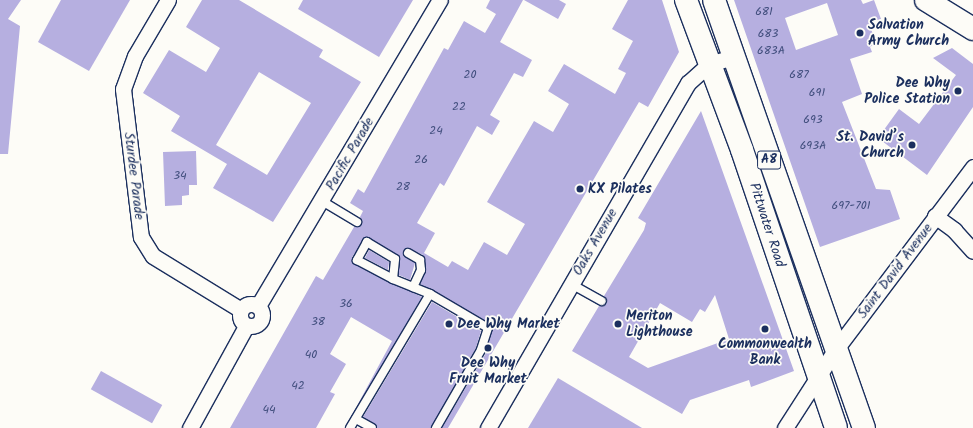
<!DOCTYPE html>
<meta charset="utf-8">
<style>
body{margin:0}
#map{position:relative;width:973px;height:428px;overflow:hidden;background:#fdfcf7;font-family:Kalam,sans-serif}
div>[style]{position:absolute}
.building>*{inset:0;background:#b6afe0;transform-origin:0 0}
.roads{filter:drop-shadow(1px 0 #1b2f5e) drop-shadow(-1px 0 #1b2f5e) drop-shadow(0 1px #1b2f5e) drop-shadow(0 -1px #1b2f5e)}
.service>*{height:8px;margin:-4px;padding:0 4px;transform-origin:4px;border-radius:4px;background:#fdfcf7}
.minor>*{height:15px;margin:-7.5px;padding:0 7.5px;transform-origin:7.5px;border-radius:7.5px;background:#fdfcf7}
.minor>.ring{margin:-7.5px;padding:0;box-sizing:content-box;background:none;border:15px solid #fdfcf7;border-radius:50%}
.secondary>*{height:22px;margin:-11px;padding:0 11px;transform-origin:11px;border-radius:11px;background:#fdfcf7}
.trunk>*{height:22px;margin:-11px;padding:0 11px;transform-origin:11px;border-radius:11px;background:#fdfcf7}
.dots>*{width:11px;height:11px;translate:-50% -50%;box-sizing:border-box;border:2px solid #fdfcf7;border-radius:50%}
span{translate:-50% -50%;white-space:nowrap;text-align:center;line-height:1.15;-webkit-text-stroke:3.5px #fdfcf7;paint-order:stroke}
.number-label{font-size:12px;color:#424f7e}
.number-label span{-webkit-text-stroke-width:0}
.shield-label span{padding:1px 3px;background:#fdfcf7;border:1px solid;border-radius:3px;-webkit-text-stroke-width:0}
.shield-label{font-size:13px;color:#1b2f5e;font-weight:700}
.poi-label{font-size:14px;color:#1b2f5e;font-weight:700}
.left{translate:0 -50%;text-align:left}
.right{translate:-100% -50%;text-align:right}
.street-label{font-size:14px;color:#1b2f5e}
</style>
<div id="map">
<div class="building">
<div style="clip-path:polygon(0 0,21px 0,8px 19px,20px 26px,8px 154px,0 154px)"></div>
<div style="clip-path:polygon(61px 0,130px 0,89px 71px,38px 42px)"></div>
<div style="clip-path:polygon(evenodd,202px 0,239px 0,323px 50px,319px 57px,361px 82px,273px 222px,213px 188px,227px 164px,171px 131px,180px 116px,143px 93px,169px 50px,206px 72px,220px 48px,186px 27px,202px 0,259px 72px,311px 103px,267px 175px,216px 145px,259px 72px)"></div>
<div style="clip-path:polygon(303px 0,413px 0,379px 57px,298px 9px)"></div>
<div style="clip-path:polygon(490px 0,523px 0,500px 42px,532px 60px,523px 77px,514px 73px,490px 115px,500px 121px,492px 135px,477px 126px,444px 186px,440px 183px,417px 223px,435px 233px,424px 253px,448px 267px,452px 261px,468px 270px,484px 242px,507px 255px,525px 224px,487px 202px,534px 121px,553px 132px,569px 104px,548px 91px,564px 64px,615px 94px,626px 73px,618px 69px,633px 41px,612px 29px,628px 0,662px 0,679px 52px,648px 107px,639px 102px,448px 428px,442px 428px,486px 353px,493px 325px,420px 284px,426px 270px,423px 255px,408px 248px,403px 251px,403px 256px,415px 263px,410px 280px,399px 275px,398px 255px,367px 237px,352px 257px,353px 263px,422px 297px,345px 428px,392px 341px,351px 317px,330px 354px,346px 364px,330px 392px,335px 394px,316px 428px,230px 428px,316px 276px,323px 280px,354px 227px,362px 224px,360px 217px,363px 211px,350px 203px,358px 189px,364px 193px,444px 48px,448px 50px,464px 21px,485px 33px,496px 14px,486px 8px)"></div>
<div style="clip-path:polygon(524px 0,559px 0,566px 4px,558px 19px)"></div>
<div style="clip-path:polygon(evenodd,734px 0,861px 0,863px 4px,874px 0,881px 19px,869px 23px,876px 43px,870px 47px,872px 52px,850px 59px,862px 94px,842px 102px,876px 189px,890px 190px,900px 219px,820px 247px,734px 0,827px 3px,838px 35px,796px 50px,785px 18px,827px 3px)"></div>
<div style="clip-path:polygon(952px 48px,973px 64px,973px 107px,927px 175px,878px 138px,899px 109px,919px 124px,956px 75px,933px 58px)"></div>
<div style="clip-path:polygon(evenodd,701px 111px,794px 371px,751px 387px,749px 380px,690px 400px,682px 414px,572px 351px,599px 306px,607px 303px,604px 296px,644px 230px,646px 223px,638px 218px,701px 111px,715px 295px,729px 339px,648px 368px,629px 357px,660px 303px,692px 322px,700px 309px,705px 312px,715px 295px)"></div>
<div style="clip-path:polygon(196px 151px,197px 185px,189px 185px,189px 195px,182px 196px,182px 205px,165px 206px,163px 152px)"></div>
<div style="clip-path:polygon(369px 250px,389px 262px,388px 270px,365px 258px)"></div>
<div style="clip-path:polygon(432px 302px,481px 331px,476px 348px,431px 428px,377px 428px,363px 417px)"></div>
<div style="left:101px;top:371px;width:70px;height:21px;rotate:29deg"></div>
<div style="clip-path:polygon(558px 378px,642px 428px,528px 428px)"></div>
</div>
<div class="roads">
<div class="service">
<div style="left:322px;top:201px;width:41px;rotate:31deg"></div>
<div style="left:408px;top:253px;width:14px;rotate:30deg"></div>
<div style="left:420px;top:260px;width:10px;rotate:84deg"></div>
<div style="left:421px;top:270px;width:19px;rotate:115deg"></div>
<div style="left:393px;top:279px;width:20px;rotate:-84deg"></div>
<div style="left:395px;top:259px;width:33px;rotate:-149deg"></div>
<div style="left:367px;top:242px;width:21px;rotate:119deg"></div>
<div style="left:357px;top:260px;width:41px;rotate:27.8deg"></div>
<div style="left:393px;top:279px;width:40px;rotate:22deg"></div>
<div style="left:571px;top:284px;width:35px;rotate:29deg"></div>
<div style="left:356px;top:419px;width:18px;rotate:29deg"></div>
<div style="left:350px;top:428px;width:156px;rotate:-59.2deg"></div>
<div style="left:430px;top:294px;width:67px;rotate:30.4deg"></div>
<div style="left:488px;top:328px;width:23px;rotate:108deg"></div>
<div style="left:481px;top:350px;width:90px;rotate:120deg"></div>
</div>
<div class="minor">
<div style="left:168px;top:0;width:65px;rotate:120.5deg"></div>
<div style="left:135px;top:56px;width:35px;rotate:110deg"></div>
<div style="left:123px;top:89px;width:149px;rotate:83.1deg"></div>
<div style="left:141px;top:237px;width:22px;rotate:58deg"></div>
<div style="left:153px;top:256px;width:103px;rotate:31.5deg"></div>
<div style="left:935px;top:216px;width:24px;rotate:36deg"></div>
<div style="left:954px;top:230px;width:28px;rotate:48deg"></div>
<div class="ring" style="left:240px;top:304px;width:7px;height:7px"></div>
<div style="left:258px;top:306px;width:356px;rotate:-59.3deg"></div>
<div style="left:190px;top:428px;width:116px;rotate:-61.2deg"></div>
<div style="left:488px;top:428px;width:399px;rotate:-59.9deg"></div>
<div style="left:688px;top:83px;width:28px;rotate:-42deg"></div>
<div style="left:709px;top:64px;width:26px;rotate:-16deg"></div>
<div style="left:785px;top:428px;width:94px;rotate:-57.2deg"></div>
<div style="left:836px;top:349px;width:228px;rotate:-53deg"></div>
</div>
<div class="secondary">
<div style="left:926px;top:0;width:55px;rotate:31.7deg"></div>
</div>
<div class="trunk">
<div style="left:686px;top:0;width:160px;rotate:69.5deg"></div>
<div style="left:742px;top:150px;width:293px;rotate:71.3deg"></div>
<div style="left:714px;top:0;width:454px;rotate:70.7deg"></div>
</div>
</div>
<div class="dots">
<div style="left:860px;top:33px;background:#1b2f5e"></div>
<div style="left:958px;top:91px;background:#1b2f5e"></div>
<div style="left:912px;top:145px;background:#1b2f5e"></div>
<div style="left:580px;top:189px;background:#1b2f5e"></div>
<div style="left:449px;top:324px;background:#1b2f5e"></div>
<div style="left:618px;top:324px;background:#1b2f5e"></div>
<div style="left:765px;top:329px;background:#1b2f5e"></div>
<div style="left:488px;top:348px;background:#1b2f5e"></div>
</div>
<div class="number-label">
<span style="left:764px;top:12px">681</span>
<span style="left:768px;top:34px">683</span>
<span style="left:771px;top:51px">683A</span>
<span style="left:470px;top:75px">20</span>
<span style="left:799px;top:75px">687</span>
<span style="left:817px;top:93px">691</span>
<span style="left:459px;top:107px">22</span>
<span style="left:813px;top:120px">693</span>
<span style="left:436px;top:131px">24</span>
<span style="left:813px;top:146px">693A</span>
<span style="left:421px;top:160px">26</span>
<span style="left:180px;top:176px">34</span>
<span style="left:403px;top:187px">28</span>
<span style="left:851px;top:206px">697-701</span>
<span style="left:346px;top:304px">36</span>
<span style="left:318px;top:322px">38</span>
<span style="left:311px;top:355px">40</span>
<span style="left:298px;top:386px">42</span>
<span style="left:269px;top:410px">44</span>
</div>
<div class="shield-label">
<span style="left:769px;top:160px">A8</span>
</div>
<div class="poi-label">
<span class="left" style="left:868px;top:33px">Salvation<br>Army Church</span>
<span class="right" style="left:950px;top:91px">Dee Why<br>Police Station</span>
<span class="right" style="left:904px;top:145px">St. David’s<br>Church</span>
<span class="left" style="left:588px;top:189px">KX Pilates</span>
<span class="left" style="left:626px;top:324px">Meriton<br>Lighthouse</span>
<span class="left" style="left:457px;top:324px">Dee Why Market</span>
<span style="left:765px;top:352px">Commonwealth<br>Bank</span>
<span style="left:488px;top:371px">Dee Why<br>Fruit Market</span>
</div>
<div class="street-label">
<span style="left:350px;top:154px;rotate:-60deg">Pacific Parade</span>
<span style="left:134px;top:176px;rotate:83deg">Sturdee Parade</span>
<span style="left:767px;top:225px;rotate:72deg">Pittwater Road</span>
<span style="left:595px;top:242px;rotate:-60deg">Oaks Avenue</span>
<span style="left:895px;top:271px;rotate:-53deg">Saint David Avenue</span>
</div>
</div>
